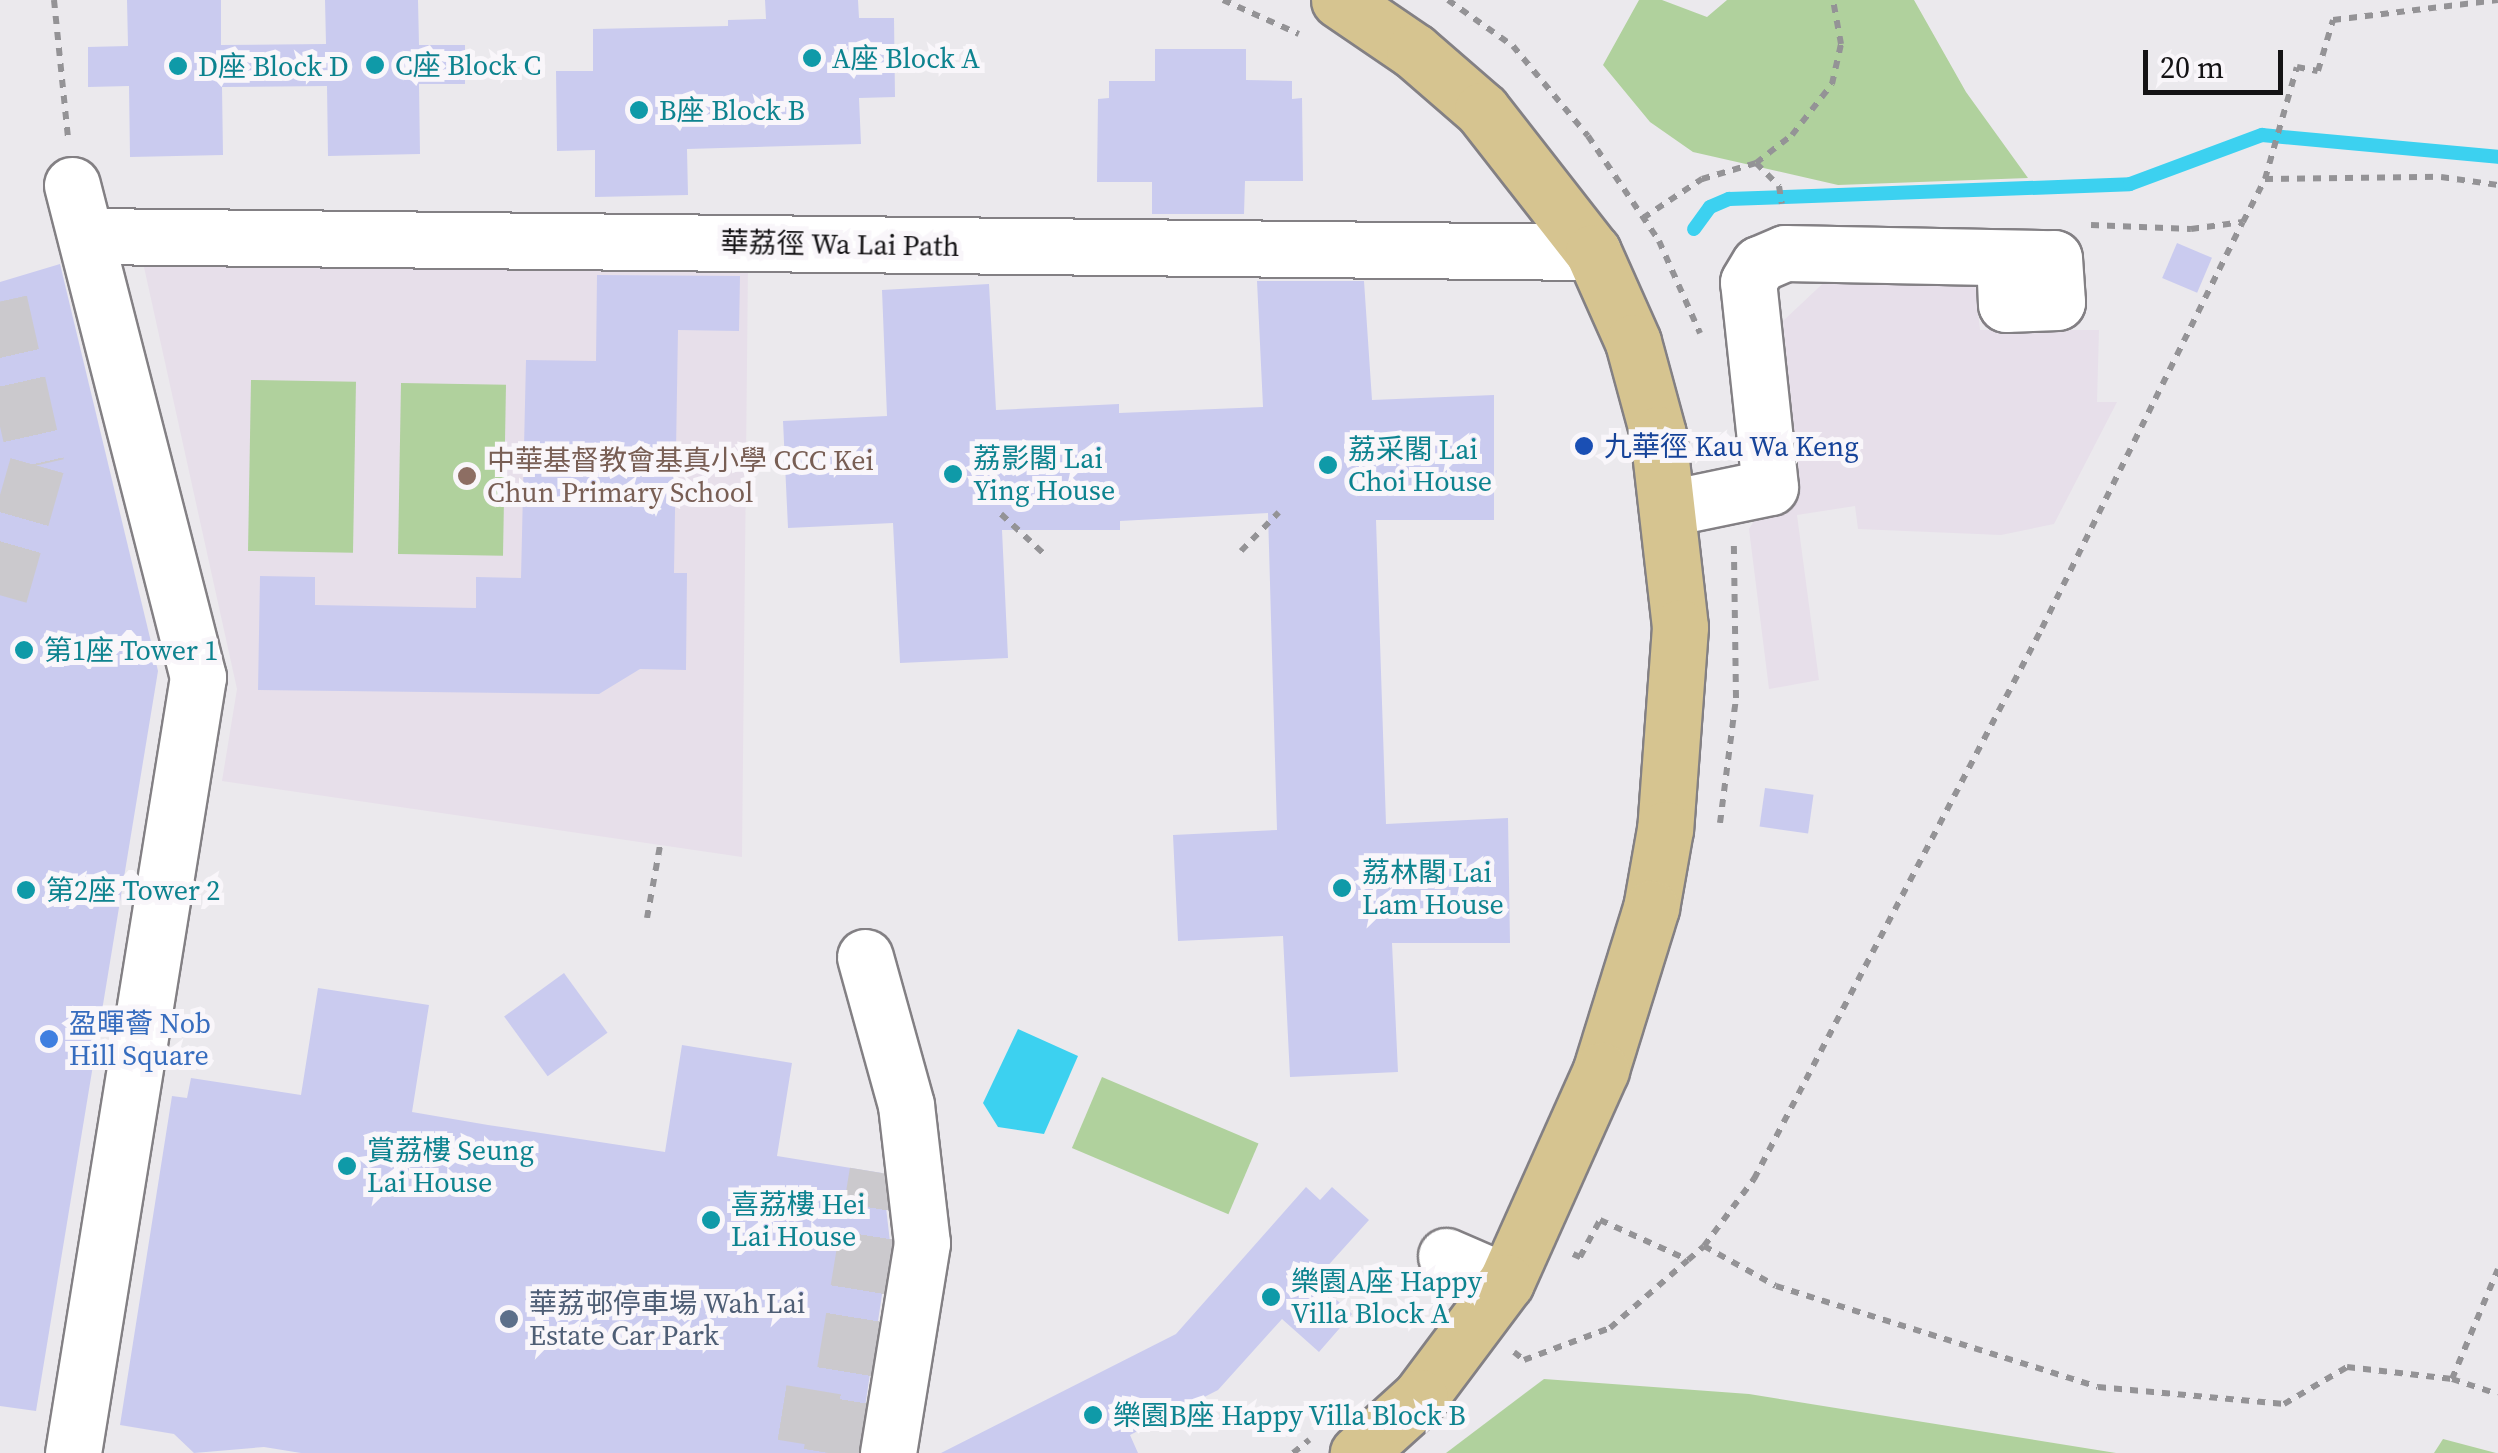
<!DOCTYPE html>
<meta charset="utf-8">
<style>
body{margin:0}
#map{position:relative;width:2498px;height:1453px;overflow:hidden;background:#ebe9ed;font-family:"Source Serif 4","Noto Sans TC",serif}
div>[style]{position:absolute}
.built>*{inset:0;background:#e7dfea}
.green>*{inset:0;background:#b0d19d;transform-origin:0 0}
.water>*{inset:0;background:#3cd1f0}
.stream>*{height:14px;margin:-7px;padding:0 7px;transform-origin:7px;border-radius:7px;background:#3cd1f0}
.building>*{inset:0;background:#cacbef;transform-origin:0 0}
.minor-tunnel>*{height:55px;margin-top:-27.5px;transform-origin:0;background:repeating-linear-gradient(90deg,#cbc9cd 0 55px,transparent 0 83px)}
.path>*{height:6px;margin-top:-3px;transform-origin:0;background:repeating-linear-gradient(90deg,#949396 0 8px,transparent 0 16px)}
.roads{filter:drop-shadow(2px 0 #838084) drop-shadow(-2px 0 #838084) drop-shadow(0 2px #838084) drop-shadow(0 -2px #838084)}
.minor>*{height:55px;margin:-27.5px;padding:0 27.5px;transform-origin:27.5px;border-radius:27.5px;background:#fff}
.major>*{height:55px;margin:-27.5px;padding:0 27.5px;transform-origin:27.5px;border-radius:27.5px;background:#d6c490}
.dots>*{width:28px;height:28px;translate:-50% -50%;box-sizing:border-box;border:5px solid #f9f6fa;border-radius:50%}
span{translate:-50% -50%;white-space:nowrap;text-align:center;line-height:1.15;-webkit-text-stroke:10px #f9f6fa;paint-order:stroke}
.culture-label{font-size:28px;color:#0d838f}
.left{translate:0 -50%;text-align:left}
.street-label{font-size:28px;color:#141315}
.transit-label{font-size:28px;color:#164399}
.education-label{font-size:28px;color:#785e54}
.shop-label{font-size:28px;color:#366cbe}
.service-label{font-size:28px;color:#4e5e75}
.scale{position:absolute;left:2143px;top:50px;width:140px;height:45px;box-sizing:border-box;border:5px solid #141315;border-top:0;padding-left:12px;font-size:30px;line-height:35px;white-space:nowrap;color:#141315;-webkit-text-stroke:8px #f9f6fa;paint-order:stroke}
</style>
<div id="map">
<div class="built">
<div style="clip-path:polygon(142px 258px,748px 263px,742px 857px,222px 781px,237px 689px)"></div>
<div style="clip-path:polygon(1974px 272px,1980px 330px,2099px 330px,2097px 402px,2117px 402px,2054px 524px,2001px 535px,1858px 529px,1855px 506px,1797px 515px,1819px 680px,1769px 689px,1749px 529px,1796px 452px,1783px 321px,1834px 273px)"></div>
</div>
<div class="green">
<div style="clip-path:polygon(1639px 0,1662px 0,1707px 17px,1727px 0,1914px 0,1966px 92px,2028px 178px,1838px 185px,1693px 152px,1650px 122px,1603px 65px)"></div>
<div style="left:251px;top:380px;width:105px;height:171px;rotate:1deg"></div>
<div style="left:401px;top:383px;width:105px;height:171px;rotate:1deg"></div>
<div style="left:1102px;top:1077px;width:170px;height:77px;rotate:23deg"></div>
<div style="clip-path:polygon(1544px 1379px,1749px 1394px,2116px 1453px,1446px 1453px)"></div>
<div style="clip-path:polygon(2443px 1439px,2496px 1453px,2434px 1453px)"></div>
</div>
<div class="water">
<div style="clip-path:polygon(1018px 1029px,1078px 1056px,1044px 1134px,998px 1127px,983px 1103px)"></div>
</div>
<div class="stream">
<div style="left:1694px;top:229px;width:27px;rotate:-54deg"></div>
<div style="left:1710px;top:207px;width:21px;rotate:-23deg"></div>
<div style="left:1729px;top:199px;width:401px;rotate:-2.1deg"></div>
<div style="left:2130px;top:184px;width:141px;rotate:-20.4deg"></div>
<div style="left:2262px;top:135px;width:237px;rotate:5.3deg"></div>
</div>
<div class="building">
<div style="clip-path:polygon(127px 0,221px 0,221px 45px,326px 44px,325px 0,418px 0,419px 45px,465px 45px,465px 84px,419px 84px,420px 154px,328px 156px,327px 86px,222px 87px,223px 155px,130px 157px,129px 86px,88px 87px,88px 47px,128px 46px)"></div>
<div style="clip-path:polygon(765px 0,858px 0,859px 18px,894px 18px,895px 97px,859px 98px,861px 144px,687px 149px,688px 195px,595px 197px,595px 150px,557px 151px,556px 71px,593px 71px,593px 29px,728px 26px,728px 20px,766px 19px)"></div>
<div style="clip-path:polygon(1155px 49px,1246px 49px,1246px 80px,1292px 81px,1292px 99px,1302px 98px,1303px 181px,1245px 181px,1244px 214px,1152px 214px,1152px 182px,1097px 182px,1098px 99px,1109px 98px,1109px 81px,1155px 81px)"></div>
<div style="left:2177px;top:243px;width:38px;height:38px;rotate:23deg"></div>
<div style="clip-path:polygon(60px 264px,158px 671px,36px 1411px,0 1406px,0 282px)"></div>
<div style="clip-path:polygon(597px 275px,740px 276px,739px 331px,678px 330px,674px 573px,687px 573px,686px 670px,640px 669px,599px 694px,258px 690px,260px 576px,315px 577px,315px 605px,476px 608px,476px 577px,521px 578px,526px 360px,596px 361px)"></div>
<div style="clip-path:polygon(1257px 281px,1364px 281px,1372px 400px,1494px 395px,1494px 520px,1376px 520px,1386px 824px,1508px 818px,1510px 943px,1392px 943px,1398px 1072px,1290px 1077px,1283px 936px,1178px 941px,1173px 835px,1277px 830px,1268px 513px,1120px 521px,1120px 530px,1002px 530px,1008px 658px,900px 663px,893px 523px,788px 528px,783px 421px,887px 416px,882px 290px,989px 284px,996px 410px,1119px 404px,1119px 413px,1263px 407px)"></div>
<div style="left:1765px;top:788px;width:49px;height:39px;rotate:8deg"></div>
<div style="left:564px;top:973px;width:74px;height:74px;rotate:54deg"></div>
<div style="clip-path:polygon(318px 988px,429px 1005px,412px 1112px,488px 1125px,665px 1152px,682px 1045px,792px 1063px,777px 1156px,882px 1173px,890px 1242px,858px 1453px,301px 1453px,264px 1447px,194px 1453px,174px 1434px,120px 1425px,172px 1096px,187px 1098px,191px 1078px,301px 1095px)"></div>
<div style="clip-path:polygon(1306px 1187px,1320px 1200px,1332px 1187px,1369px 1220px,1315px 1280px,1352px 1314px,1319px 1352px,1282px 1319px,1218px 1390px,1130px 1435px,1138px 1453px,941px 1453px,1176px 1334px)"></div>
</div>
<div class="minor-tunnel">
<div style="left:0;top:301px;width:168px;rotate:77.3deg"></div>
<div style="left:37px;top:465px;width:135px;rotate:105.9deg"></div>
<div style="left:782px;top:1412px;width:56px;rotate:9.3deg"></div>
<div style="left:831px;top:1453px;width:285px;rotate:-80.7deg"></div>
</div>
<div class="path">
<div style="left:54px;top:0;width:139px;rotate:84.2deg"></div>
<div style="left:1223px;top:0;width:83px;rotate:24.1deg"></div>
<div style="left:1448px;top:0;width:80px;rotate:35.3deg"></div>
<div style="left:1513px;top:46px;width:117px;rotate:50.2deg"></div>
<div style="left:1588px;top:136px;width:127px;rotate:55.9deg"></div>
<div style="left:1659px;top:241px;width:101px;rotate:66deg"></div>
<div style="left:1756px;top:163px;width:46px;rotate:-37.9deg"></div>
<div style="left:1792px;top:135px;width:65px;rotate:-51.9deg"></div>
<div style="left:1832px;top:84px;width:41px;rotate:-77.3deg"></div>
<div style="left:1841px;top:44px;width:45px;rotate:-100.3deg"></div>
<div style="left:2265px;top:179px;width:116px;rotate:-74.1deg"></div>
<div style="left:2297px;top:67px;width:21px;rotate:11deg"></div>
<div style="left:2318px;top:71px;width:53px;rotate:-73.6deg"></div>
<div style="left:2333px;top:20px;width:166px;rotate:-6.9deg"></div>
<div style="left:1643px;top:218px;width:71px;rotate:-33.5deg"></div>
<div style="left:1702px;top:179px;width:56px;rotate:-16.5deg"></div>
<div style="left:1756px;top:163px;width:33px;rotate:45deg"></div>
<div style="left:1779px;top:186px;width:18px;rotate:81deg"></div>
<div style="left:2091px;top:225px;width:100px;rotate:2.3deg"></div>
<div style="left:2191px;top:229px;width:52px;rotate:-7.7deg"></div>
<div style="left:2243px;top:222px;width:48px;rotate:-62.9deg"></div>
<div style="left:2265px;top:179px;width:176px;rotate:-0.7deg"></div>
<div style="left:2441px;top:177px;width:58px;rotate:8deg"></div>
<div style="left:1001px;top:514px;width:59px;rotate:42.9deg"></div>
<div style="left:1241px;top:551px;width:54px;rotate:-45.7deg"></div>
<div style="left:1720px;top:823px;width:126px;rotate:-82.7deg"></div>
<div style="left:1736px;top:698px;width:152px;rotate:-90.8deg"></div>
<div style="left:647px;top:918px;width:73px;rotate:-79.8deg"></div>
<div style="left:1704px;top:1246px;width:84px;rotate:-53.3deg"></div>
<div style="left:1754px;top:1179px;width:622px;rotate:-62.4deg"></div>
<div style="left:2042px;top:628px;width:453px;rotate:-63.7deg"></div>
<div style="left:1573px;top:1254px;width:8px;rotate:23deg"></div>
<div style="left:1580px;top:1257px;width:42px;rotate:-61.6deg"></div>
<div style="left:1600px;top:1220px;width:97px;rotate:24.4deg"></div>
<div style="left:1688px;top:1260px;width:21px;rotate:-41deg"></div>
<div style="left:1704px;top:1246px;width:82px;rotate:29.1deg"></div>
<div style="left:1776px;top:1286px;width:337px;rotate:17.4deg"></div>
<div style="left:2098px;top:1387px;width:187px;rotate:5.2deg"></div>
<div style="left:2284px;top:1404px;width:73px;rotate:-30.4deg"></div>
<div style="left:2347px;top:1367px;width:106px;rotate:6.5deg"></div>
<div style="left:2452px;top:1379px;width:48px;rotate:18.1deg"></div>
<div style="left:1514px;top:1352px;width:13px;rotate:39deg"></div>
<div style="left:1524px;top:1360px;width:92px;rotate:-20.4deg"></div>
<div style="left:1610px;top:1328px;width:103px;rotate:-41.1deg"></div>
<div style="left:2452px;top:1379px;width:119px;rotate:-67.3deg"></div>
<div style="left:1293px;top:1453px;width:21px;rotate:-39deg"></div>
</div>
<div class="roads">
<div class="minor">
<div style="left:72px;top:185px;width:508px;rotate:75.64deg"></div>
<div style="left:198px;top:677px;width:786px;rotate:99.15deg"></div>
<div style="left:86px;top:236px;width:1507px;rotate:0.61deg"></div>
<div style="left:1669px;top:508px;width:103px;rotate:-11.7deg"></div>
<div style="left:1770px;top:487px;width:206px;rotate:-96.1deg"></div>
<div style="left:1748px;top:282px;width:21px;rotate:-59deg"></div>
<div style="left:1759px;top:264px;width:28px;rotate:-23deg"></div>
<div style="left:1785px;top:253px;width:269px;rotate:1.1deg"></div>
<div style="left:2054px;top:258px;width:44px;rotate:86.1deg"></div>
<div style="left:2057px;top:302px;width:51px;rotate:177.8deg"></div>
<div style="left:2006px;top:304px;width:45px;rotate:-92.5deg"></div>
<div style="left:865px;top:957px;width:154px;rotate:74.5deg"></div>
<div style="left:906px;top:1105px;width:139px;rotate:83.4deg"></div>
<div style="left:922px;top:1243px;width:213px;rotate:99.2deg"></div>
<div style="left:1446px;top:1256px;width:65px;rotate:23.4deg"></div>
</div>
<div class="major">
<div style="left:1339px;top:0;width:91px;rotate:34.2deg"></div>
<div style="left:1414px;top:51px;width:90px;rotate:40.9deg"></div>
<div style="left:1482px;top:110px;width:180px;rotate:52deg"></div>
<div style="left:1593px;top:252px;width:98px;rotate:66deg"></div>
<div style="left:1633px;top:342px;width:95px;rotate:74.8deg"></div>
<div style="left:1658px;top:434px;width:194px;rotate:83.5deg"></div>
<div style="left:1680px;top:627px;width:203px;rotate:94.2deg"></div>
<div style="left:1665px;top:829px;width:80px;rotate:100deg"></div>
<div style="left:1651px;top:908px;width:170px;rotate:107.2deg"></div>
<div style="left:1601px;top:1070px;width:232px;rotate:114.1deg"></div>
<div style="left:1506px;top:1282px;width:144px;rotate:126.8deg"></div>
<div style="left:1420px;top:1397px;width:84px;rotate:137.9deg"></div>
</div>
</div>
<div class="dots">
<div style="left:812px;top:58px;background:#0f9aa8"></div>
<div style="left:375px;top:65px;background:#0f9aa8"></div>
<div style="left:178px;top:66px;background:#0f9aa8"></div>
<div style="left:639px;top:110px;background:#0f9aa8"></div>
<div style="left:1584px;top:446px;background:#1a4fb4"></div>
<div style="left:1328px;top:465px;background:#0f9aa8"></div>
<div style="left:953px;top:474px;background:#0f9aa8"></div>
<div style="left:467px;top:476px;background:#8d6e63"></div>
<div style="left:24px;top:650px;background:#0f9aa8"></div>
<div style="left:1342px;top:888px;background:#0f9aa8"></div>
<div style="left:26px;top:890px;background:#0f9aa8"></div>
<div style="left:49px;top:1039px;background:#3f7fe0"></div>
<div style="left:347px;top:1166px;background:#0f9aa8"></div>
<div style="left:711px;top:1220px;background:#0f9aa8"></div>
<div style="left:1271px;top:1297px;background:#0f9aa8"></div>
<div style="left:509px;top:1319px;background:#5c6f8a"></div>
<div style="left:1093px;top:1415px;background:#0f9aa8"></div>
</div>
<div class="culture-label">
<span class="left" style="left:832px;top:58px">A座 Block A</span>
<span class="left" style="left:395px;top:65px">C座 Block C</span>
<span class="left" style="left:198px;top:66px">D座 Block D</span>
<span class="left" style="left:659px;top:110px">B座 Block B</span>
<span class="left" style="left:1348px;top:465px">荔采閣 Lai<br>Choi House</span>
<span class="left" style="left:973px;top:474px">荔影閣 Lai<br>Ying House</span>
<span class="left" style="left:44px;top:650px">第1座 Tower 1</span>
<span class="left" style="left:1362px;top:888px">荔林閣 Lai<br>Lam House</span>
<span class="left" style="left:46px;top:890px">第2座 Tower 2</span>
<span class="left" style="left:367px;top:1166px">賞荔樓 Seung<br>Lai House</span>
<span class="left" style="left:731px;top:1220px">喜荔樓 Hei<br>Lai House</span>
<span class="left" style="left:1291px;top:1297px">樂園A座 Happy<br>Villa Block A</span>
<span class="left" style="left:1113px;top:1415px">樂園B座 Happy Villa Block B</span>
</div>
<div class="street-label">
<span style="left:840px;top:244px;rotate:1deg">華荔徑 Wa Lai Path</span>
</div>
<div class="transit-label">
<span class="left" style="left:1604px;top:446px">九華徑 Kau Wa Keng</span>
</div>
<div class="education-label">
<span class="left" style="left:487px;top:476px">中華基督教會基真小學 CCC Kei<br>Chun Primary School</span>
</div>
<div class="shop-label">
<span class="left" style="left:69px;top:1039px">盈暉薈 Nob<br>Hill Square</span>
</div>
<div class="service-label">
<span class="left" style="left:529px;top:1319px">華荔邨停車場 Wah Lai<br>Estate Car Park</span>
</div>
<div class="scale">20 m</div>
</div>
